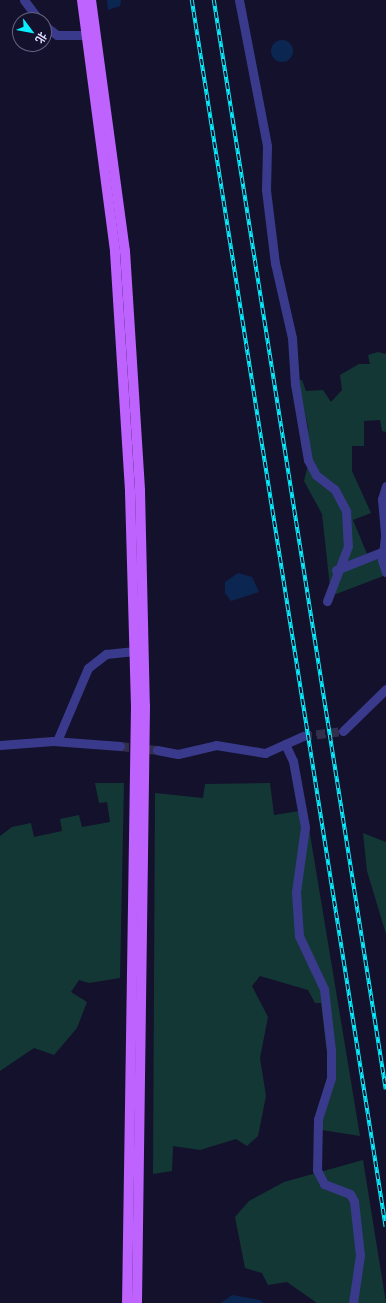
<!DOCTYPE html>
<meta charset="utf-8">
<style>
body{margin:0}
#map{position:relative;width:386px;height:1303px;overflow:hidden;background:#14112c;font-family:"Titillium Web","Noto Sans SC",sans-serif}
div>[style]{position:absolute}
.green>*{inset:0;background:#133734}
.water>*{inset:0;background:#0b2751}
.round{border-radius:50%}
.minor-tunnel>*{height:9px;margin-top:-4.5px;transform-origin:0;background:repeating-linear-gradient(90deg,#322f4c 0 9px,transparent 0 13.5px)}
.minor>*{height:9px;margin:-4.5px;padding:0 4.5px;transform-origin:4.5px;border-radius:4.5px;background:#3a3a8d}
.major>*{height:10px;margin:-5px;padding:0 5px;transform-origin:5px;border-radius:5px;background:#bf63ff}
.rail>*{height:3.5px;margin-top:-1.75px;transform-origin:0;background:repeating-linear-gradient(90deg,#14112c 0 6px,#08efff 0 12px);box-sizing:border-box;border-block:1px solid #08efff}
span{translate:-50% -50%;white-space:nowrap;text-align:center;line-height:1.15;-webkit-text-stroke:3px #14112c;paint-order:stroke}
.north{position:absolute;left:12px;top:12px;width:40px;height:40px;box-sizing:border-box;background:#14112c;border:1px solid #656280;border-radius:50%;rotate:122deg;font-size:11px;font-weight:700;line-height:16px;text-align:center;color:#dfdcff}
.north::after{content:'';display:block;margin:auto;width:14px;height:18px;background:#08efff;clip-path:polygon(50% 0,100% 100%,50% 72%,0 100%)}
</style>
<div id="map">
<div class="green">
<div style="clip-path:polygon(378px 352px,386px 354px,386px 432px,382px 431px,380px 420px,364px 421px,364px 446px,352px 446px,352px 471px,371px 513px,353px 520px,370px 561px,386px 554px,386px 575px,331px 596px,322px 514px,304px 481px,309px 461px,308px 427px,298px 380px,302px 380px,306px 391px,323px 390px,331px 402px,342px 390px,340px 375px,359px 364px,370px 364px,368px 355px)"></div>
<div style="clip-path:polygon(95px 783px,124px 783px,120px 978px,89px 983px,79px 980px,71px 992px,87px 1002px,77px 1028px,54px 1055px,34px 1048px,0 1071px,0 836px,12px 827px,31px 823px,34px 837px,62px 831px,60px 819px,79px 815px,82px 827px,110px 822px,107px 802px,99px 803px)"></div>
<div style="clip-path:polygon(270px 783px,274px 815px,306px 810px,360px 1136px,315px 1129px,329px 1069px,321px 1003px,315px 1003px,308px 990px,260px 976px,252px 986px,268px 1017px,260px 1058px,266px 1096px,258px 1136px,247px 1146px,236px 1139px,200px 1150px,173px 1146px,172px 1171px,153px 1174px,155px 793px,203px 798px,205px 784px)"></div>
<div style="clip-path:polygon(363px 833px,386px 842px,386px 934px,367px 871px)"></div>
<div style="clip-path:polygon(363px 1160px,386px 1303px,317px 1303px,287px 1282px,268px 1285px,262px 1273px,245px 1268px,235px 1217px,249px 1201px,284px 1182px)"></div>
</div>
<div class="water">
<div style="clip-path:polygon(107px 0,121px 0,120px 6px,108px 10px)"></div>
<div class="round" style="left:271px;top:40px;width:22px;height:22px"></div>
<div style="clip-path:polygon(238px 573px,252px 577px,259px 592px,231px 601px,225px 593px,225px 582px)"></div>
<div style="clip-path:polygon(232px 1295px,260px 1300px,264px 1303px,221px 1303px)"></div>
</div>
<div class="minor-tunnel">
<div style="left:303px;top:736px;width:40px;rotate:-7.1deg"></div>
<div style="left:120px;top:746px;width:37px;rotate:6deg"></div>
</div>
<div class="minor">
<div style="left:24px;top:0;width:25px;rotate:53deg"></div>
<div style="left:239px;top:0;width:149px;rotate:79.1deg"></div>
<div style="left:267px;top:146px;width:44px;rotate:91.3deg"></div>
<div style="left:266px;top:190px;width:74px;rotate:83deg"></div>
<div style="left:275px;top:263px;width:77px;rotate:77.2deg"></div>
<div style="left:292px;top:338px;width:46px;rotate:86.3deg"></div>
<div style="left:295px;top:384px;width:77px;rotate:80.3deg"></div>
<div style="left:308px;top:460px;width:17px;rotate:62deg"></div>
<div style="left:316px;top:475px;width:24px;rotate:38deg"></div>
<div style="left:335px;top:490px;width:24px;rotate:62deg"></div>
<div style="left:346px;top:511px;width:35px;rotate:87deg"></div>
<div style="left:348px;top:546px;width:59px;rotate:110.9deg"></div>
<div style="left:44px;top:25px;width:16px;rotate:38deg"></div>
<div style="left:57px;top:35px;width:30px"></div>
<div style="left:386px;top:486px;width:14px;rotate:107deg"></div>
<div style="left:382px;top:499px;width:38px;rotate:85deg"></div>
<div style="left:385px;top:537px;width:23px;rotate:97deg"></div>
<div style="left:382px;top:560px;width:13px;rotate:72deg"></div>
<div style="left:336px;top:570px;width:52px;rotate:-21.6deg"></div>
<div style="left:343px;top:731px;width:60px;rotate:-44.3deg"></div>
<div style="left:57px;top:741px;width:79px;rotate:-67deg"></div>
<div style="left:88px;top:668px;width:23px;rotate:-38deg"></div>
<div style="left:106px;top:654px;width:29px;rotate:-6deg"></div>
<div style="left:285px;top:744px;width:19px;rotate:65deg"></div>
<div style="left:293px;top:761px;width:67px;rotate:79.7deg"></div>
<div style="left:305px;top:827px;width:66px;rotate:97.9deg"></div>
<div style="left:296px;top:892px;width:44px;rotate:86.1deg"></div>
<div style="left:299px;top:936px;width:59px;rotate:64.7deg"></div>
<div style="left:324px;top:989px;width:61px;rotate:83.5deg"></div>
<div style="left:331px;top:1050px;width:28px;rotate:90deg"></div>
<div style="left:331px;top:1078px;width:43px;rotate:107.6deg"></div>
<div style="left:318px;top:1119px;width:51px;rotate:91.1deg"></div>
<div style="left:317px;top:1170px;width:16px;rotate:63deg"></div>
<div style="left:324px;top:1184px;width:28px;rotate:21deg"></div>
<div style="left:350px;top:1194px;width:8px;rotate:60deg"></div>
<div style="left:354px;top:1201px;width:54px;rotate:83.7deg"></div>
<div style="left:360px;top:1255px;width:49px;rotate:98.3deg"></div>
<div style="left:0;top:745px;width:53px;rotate:-4.3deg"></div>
<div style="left:53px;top:741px;width:67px;rotate:4.3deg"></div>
<div style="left:157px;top:750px;width:21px;rotate:11deg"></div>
<div style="left:178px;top:754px;width:39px;rotate:-13deg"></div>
<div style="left:216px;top:745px;width:50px;rotate:9.3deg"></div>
<div style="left:265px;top:753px;width:42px;rotate:-24.1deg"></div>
</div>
<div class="major">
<div style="left:82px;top:0;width:254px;rotate:82.5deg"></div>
<div style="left:115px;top:252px;width:240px;rotate:86.4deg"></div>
<div style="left:130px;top:492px;width:214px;rotate:88.4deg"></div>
<div style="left:136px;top:706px;width:597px;rotate:90.86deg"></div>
<div style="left:91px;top:0;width:253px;rotate:82.3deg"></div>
<div style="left:125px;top:251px;width:240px;rotate:86.4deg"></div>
<div style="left:140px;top:491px;width:215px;rotate:88.7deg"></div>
<div style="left:145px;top:706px;width:597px;rotate:90.77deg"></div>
</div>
<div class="rail">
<div style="left:192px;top:0;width:1242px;rotate:81.02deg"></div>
<div style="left:214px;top:0;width:1103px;rotate:81.03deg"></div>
</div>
<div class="north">北</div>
</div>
